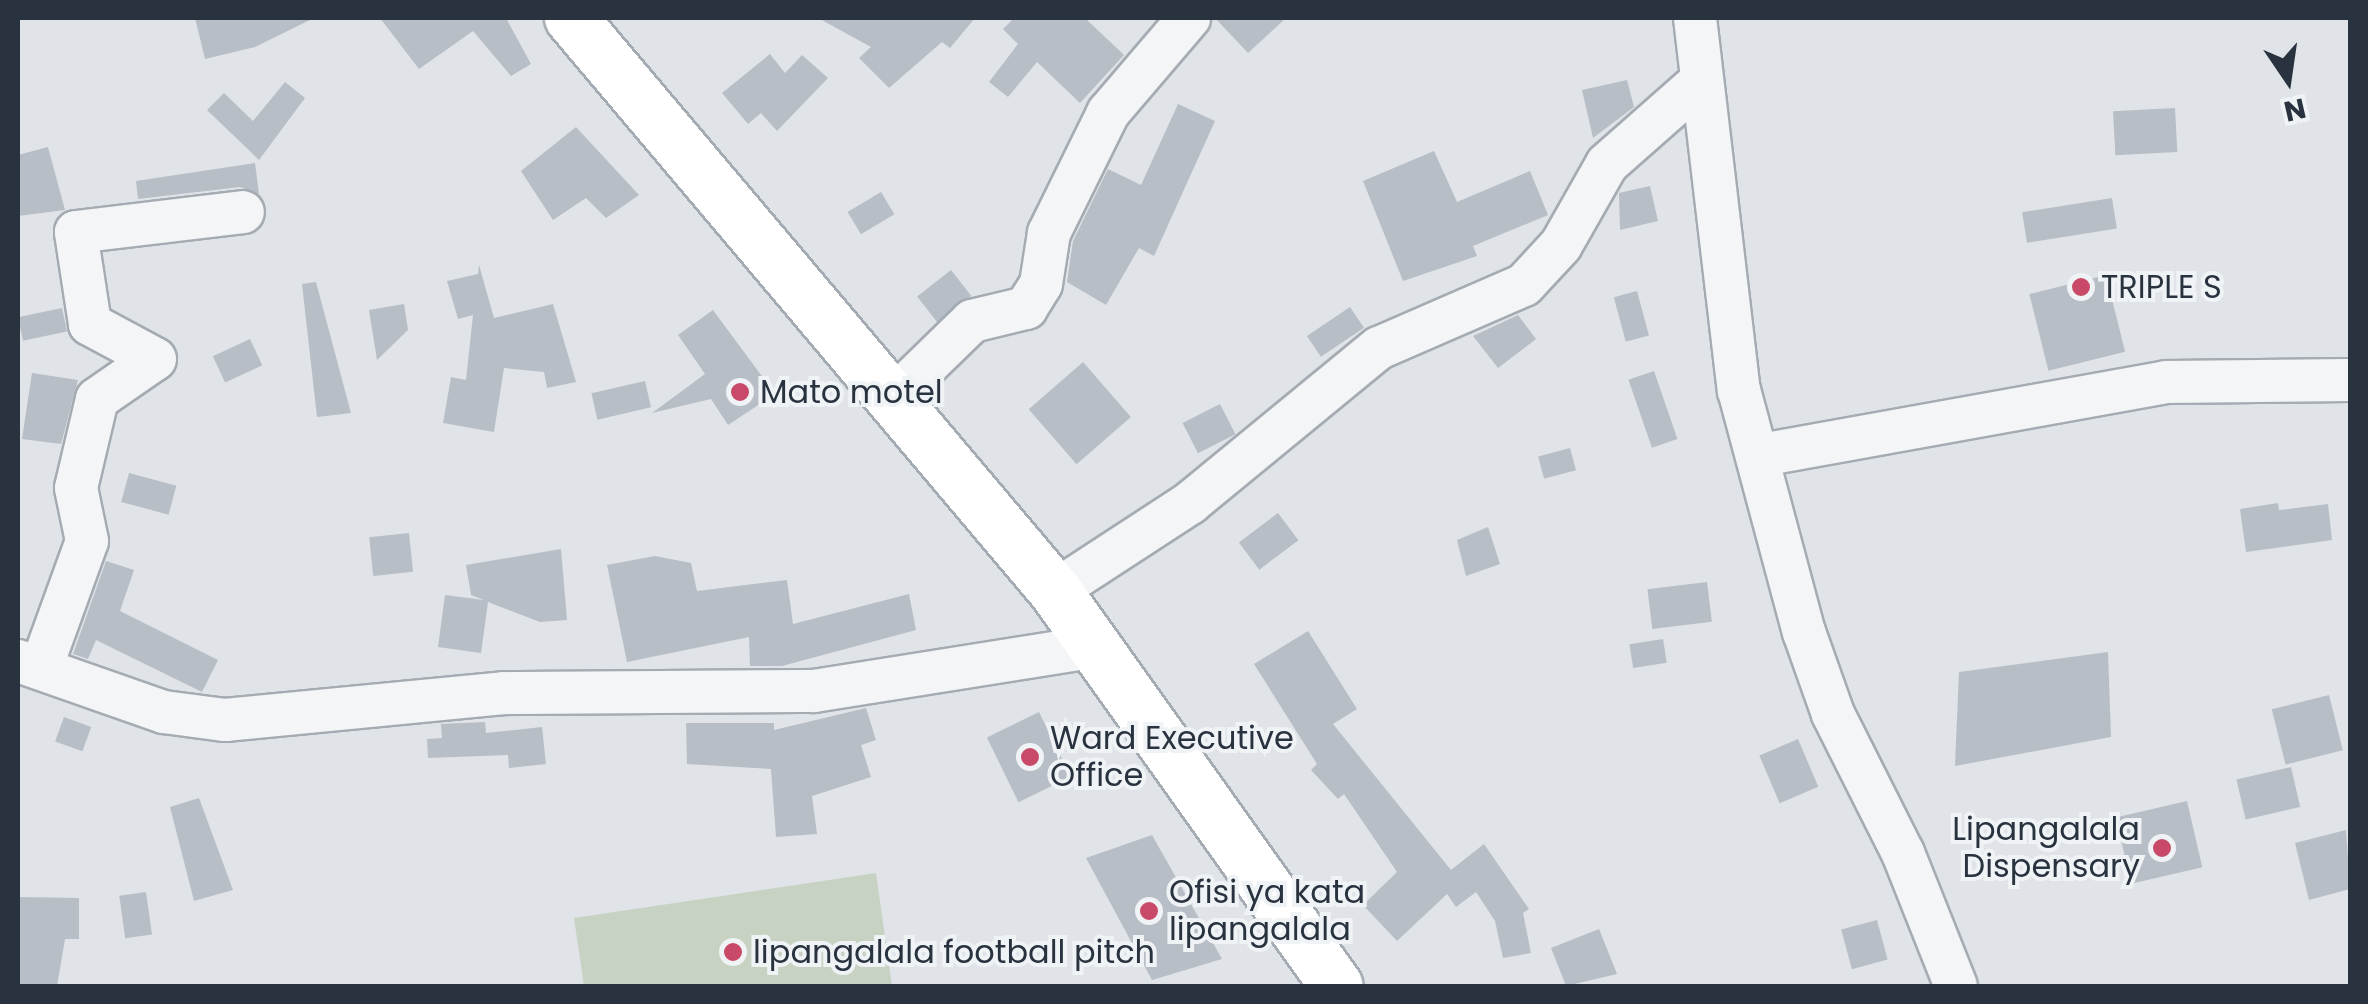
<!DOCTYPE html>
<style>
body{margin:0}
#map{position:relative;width:2368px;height:1004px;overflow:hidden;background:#e0e4e8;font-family:Poppins,sans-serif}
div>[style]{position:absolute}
.green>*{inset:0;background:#c7d2c2}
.building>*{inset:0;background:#b8bec5;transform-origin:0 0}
.roads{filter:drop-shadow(2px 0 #a5abb2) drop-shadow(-2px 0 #a5abb2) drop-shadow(0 2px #a5abb2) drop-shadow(0 -2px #a5abb2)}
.minor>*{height:42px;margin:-21px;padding:0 21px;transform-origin:21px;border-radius:21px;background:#f3f5f7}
.major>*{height:52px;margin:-26px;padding:0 26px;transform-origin:26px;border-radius:26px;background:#fff}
.dots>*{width:28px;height:28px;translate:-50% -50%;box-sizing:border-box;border:5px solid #f0f3f6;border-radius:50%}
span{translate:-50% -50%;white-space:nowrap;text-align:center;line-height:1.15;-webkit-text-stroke:8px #f0f3f6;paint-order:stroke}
.poi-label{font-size:32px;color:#29333f}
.left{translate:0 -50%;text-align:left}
.right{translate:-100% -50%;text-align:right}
.frame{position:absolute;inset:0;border:20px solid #29333f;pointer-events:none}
.north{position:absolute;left:2238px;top:30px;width:100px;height:100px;-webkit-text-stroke:8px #f0f3f6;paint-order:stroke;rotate:167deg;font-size:28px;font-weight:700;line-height:40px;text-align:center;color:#29333f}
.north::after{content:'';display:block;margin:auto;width:35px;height:45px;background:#29333f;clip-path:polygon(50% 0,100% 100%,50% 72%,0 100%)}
</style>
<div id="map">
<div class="green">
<div style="clip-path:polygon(876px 873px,892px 986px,584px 986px,574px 918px)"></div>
</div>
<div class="building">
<div style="clip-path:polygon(195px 18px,314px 18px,255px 47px,205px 59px)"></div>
<div style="clip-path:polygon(380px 18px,506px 18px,531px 64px,511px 76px,473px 31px,419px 69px)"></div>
<div style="clip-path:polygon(818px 18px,975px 18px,950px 48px,942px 42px,889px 88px,859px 58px,871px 47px)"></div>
<div style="clip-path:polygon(1014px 18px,1085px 18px,1124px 55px,1080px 103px,1037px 62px,1008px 97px,989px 82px,1018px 44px,1003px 29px)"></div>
<div style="clip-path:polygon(1215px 18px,1286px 18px,1248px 53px)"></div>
<div style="clip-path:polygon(770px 54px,785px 73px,802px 55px,828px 78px,777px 131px,761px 113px,748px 124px,722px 93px)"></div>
<div style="clip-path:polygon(1627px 80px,1634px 107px,1593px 138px,1582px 90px)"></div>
<div style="clip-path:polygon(285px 82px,305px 98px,259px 160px,207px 110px,224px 93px,253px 121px)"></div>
<div style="clip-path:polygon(1178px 104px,1215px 121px,1154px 256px,1139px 248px,1106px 305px,1067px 282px,1073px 241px,1108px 169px,1141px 185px)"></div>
<div style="left:2175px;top:108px;width:44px;height:62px;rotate:87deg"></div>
<div style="clip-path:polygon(576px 127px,639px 195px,606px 218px,586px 198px,553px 220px,521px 171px)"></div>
<div style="clip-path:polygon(48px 147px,65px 210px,18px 216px,18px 155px)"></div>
<div style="clip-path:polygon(1434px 151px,1457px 202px,1530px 171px,1548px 215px,1473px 246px,1477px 256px,1403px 281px,1363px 181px)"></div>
<div style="clip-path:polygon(255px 163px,259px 194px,240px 187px,138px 199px,136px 181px)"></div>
<div style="clip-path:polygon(1650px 186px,1658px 221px,1620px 230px,1619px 193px)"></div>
<div style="left:881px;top:192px;width:26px;height:39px;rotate:59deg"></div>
<div style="left:2112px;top:198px;width:31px;height:91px;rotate:81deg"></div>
<div style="clip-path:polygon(479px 265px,494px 318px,553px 304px,576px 382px,547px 388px,544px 372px,504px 368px,494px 432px,443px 423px,451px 377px,466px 380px,473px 315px,458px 319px,447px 281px,478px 274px)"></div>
<div style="left:951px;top:270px;width:33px;height:43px;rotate:52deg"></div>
<div style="left:2106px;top:275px;width:79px;height:79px;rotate:76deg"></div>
<div style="clip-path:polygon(316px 282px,351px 413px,317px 417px,302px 284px)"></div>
<div style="left:1637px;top:291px;width:46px;height:24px;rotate:75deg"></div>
<div style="clip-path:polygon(404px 304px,408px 330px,377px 360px,369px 310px)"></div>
<div style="left:1350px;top:307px;width:25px;height:52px;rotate:56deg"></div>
<div style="left:62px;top:308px;width:24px;height:45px;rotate:78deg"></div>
<div style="clip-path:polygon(713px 310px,775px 394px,728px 425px,711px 399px,652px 413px,705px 374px,678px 335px)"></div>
<div style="clip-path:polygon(1518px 315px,1536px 339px,1498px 368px,1473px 336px)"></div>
<div style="left:250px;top:339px;width:29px;height:41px;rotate:65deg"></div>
<div style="left:1083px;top:362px;width:73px;height:72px;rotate:49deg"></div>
<div style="left:1654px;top:371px;width:72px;height:27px;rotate:71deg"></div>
<div style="clip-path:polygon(32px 373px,78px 380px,61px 444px,22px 439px)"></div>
<div style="left:645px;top:381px;width:27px;height:55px;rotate:77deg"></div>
<div style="left:1220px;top:404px;width:34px;height:42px;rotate:63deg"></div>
<div style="left:1570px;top:448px;width:23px;height:33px;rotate:75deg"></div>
<div style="left:129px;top:473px;width:49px;height:30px;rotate:15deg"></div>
<div style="clip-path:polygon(2278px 503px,2279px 510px,2328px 504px,2332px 540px,2246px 552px,2240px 509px)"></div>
<div style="left:1278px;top:513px;width:34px;height:49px;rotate:53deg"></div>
<div style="clip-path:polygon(1488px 527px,1500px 564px,1466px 576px,1457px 540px)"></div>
<div style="left:409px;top:533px;width:39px;height:40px;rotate:84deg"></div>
<div style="clip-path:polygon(561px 549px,567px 620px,540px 622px,488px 602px,481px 653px,438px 647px,445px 595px,484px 600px,471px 595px,466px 565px)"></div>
<div style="clip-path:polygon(655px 556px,691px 563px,697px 591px,787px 580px,793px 624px,909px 594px,916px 630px,782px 666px,750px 666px,749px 637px,627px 662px,607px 565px)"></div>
<div style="clip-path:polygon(106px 561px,134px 570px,120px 611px,218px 660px,202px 692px,96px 640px,88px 659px,73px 654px)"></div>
<div style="left:1707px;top:582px;width:40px;height:60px;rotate:83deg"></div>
<div style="clip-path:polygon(1308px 631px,1357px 709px,1333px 724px,1451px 870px,1484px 844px,1529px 909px,1523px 913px,1531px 953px,1503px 958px,1495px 921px,1476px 892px,1456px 907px,1447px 894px,1397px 941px,1363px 905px,1397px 872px,1344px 794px,1338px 799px,1311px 770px,1317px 764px,1254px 664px)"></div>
<div style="left:1663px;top:639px;width:24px;height:34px;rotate:81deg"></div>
<div style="clip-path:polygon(2108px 652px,2111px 737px,1955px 766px,1959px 672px)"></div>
<div style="left:2329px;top:695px;width:57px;height:59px;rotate:76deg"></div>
<div style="clip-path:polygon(866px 708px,876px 740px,861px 745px,871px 777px,812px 796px,817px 834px,776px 837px,771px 769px,687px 764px,686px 723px,774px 723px,774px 730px)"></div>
<div style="left:1039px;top:712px;width:72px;height:58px;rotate:64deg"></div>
<div style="left:64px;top:717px;width:29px;height:26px;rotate:20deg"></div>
<div style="clip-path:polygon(485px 722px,486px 733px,542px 727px,546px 764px,509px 768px,508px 755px,428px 758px,427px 739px,442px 738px,441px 724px)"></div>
<div style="left:1798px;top:739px;width:52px;height:42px;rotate:67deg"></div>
<div style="left:2291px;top:767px;width:41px;height:56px;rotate:77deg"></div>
<div style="clip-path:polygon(199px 798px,233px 890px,194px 901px,170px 807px)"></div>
<div style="left:2187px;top:801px;width:68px;height:73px;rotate:77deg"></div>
<div style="clip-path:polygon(2346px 830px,2350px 889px,2309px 900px,2295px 843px)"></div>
<div style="clip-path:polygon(1152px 835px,1222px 959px,1152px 980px,1086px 858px)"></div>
<div style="left:146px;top:892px;width:43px;height:27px;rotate:82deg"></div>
<div style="clip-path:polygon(18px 897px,79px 898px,79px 939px,65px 939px,57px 986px,18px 986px)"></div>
<div style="left:1877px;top:920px;width:41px;height:37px;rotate:75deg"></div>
<div style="clip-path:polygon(1599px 929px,1617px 974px,1566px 986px,1551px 948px)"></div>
</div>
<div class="roads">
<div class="minor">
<div style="left:1695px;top:18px;width:375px;rotate:83.3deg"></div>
<div style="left:1739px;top:390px;width:251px;rotate:75deg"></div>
<div style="left:1804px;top:632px;width:87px;rotate:70.5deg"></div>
<div style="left:1833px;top:714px;width:156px;rotate:63.3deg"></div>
<div style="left:1903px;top:853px;width:143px;rotate:68.3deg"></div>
<div style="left:896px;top:395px;width:106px;rotate:-44.2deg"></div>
<div style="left:972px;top:321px;width:56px;rotate:-13.5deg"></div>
<div style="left:1026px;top:308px;width:28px;rotate:-58deg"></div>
<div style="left:1041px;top:284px;width:52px;rotate:-81.1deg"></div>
<div style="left:1049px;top:233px;width:134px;rotate:-63.8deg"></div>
<div style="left:1108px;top:113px;width:125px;rotate:-49.5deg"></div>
<div style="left:1761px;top:455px;width:412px;rotate:-10.2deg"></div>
<div style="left:2166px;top:382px;width:184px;rotate:-0.6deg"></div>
<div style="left:1055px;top:591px;width:161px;rotate:-33.1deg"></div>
<div style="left:1190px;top:503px;width:244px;rotate:-39.4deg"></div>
<div style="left:1379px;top:348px;width:158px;rotate:-23.5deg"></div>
<div style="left:1524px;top:285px;width:54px;rotate:-47.2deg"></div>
<div style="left:1561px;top:245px;width:93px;rotate:-60.4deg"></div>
<div style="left:1607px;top:164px;width:124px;rotate:-41.4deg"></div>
<div style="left:18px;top:661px;width:155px;rotate:19.3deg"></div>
<div style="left:164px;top:712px;width:62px;rotate:7.5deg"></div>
<div style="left:225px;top:720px;width:280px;rotate:-5.5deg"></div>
<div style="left:504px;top:693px;width:310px;rotate:-0.4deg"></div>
<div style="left:814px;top:691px;width:282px;rotate:-9deg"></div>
<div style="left:41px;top:668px;width:135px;rotate:-70.1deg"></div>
<div style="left:87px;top:541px;width:54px;rotate:-101.7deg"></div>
<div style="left:76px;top:488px;width:91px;rotate:-76.7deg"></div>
<div style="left:97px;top:399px;width:70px;rotate:-34.6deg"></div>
<div style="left:155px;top:359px;width:74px;rotate:-151.7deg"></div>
<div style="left:90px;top:324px;width:93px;rotate:-98.7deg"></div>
<div style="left:76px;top:232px;width:168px;rotate:-6.8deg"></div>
</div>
<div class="major">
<div style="left:571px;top:18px;width:750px;rotate:49.81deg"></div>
<div style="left:1055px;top:591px;width:485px;rotate:54.5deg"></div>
</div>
</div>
<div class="dots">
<div style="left:2081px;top:287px;background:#c84a68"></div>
<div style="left:740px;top:392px;background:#c84a68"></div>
<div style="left:1030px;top:757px;background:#c84a68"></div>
<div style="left:2162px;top:848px;background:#c84a68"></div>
<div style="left:1149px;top:911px;background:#c84a68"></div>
<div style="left:733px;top:952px;background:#c84a68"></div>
</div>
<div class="poi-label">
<span class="left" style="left:2101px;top:287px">TRIPLE S</span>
<span class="left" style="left:760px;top:392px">Mato motel</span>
<span class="left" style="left:1050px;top:757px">Ward Executive<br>Office</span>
<span class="right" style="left:2140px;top:848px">Lipangalala<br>Dispensary</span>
<span class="left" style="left:1169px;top:911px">Ofisi ya kata<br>lipangalala</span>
<span class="left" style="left:753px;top:952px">lipangalala football pitch</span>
</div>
<div class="frame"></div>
<div class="north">N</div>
</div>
